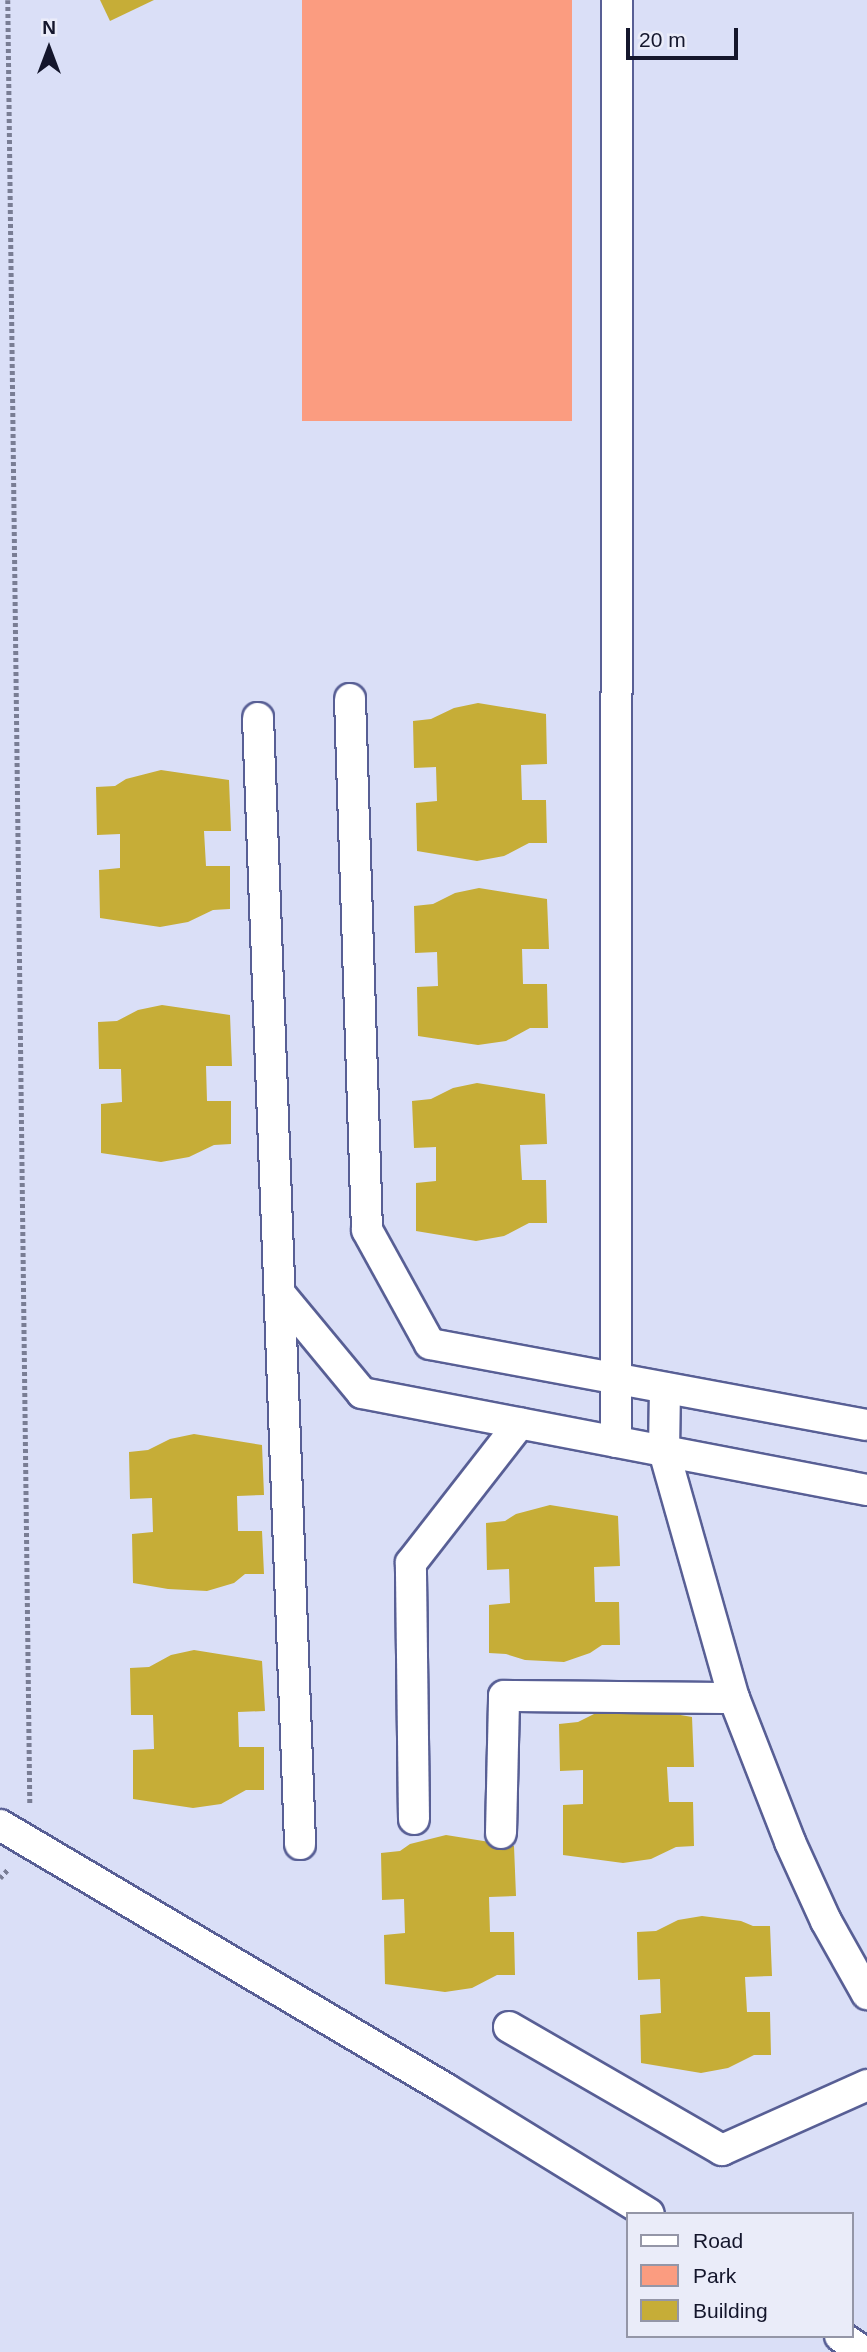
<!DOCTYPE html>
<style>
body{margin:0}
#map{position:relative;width:867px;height:2352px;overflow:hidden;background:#dadff7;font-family:Helvetica,sans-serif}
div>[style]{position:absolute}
.green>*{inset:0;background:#fb9c80;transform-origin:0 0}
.building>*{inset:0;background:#c6ad37}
.path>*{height:4.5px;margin-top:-2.25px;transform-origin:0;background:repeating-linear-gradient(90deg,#797d94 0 3.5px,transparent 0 7px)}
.roads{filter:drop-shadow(2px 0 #585f95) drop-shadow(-2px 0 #585f95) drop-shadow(0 2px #585f95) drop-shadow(0 -2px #585f95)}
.street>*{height:30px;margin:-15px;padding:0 15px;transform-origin:15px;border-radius:15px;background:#fff}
span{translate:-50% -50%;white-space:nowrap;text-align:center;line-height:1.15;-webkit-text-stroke:5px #eaecf9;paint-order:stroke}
.legend{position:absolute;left:626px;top:2212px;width:228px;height:126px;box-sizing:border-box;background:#eaecf9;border:2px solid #9496a7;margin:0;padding:9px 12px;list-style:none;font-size:21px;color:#14162c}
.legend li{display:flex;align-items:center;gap:14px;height:35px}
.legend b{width:35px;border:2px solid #9496a7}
.north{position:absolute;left:14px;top:14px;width:70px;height:70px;-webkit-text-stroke:5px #eaecf9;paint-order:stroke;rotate:0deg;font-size:19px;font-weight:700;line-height:28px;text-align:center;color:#14162c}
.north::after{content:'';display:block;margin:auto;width:24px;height:32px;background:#14162c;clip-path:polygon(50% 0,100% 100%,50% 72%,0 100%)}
.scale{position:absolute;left:626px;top:28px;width:112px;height:32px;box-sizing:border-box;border:4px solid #14162c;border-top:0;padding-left:9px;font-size:21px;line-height:24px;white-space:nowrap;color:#14162c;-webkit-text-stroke:5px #eaecf9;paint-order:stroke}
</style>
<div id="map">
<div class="green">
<div style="left:302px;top:0;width:270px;height:421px"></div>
</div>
<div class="building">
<div style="clip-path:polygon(100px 0,154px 0,110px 21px)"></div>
<div style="clip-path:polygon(478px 703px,546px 714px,547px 764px,521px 765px,522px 800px,546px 800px,547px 843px,529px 843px,504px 856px,477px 861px,417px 851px,416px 803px,437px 801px,436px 767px,414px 768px,413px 721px,431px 719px,454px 708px)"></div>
<div style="clip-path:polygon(161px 770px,229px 780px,231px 831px,204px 831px,206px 866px,230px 866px,230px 909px,213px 910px,188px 922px,160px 927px,100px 918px,99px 870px,120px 868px,120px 834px,97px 835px,96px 787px,115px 786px,126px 779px)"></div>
<div style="clip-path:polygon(479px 888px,547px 899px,549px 949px,522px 949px,523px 984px,547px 984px,548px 1028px,530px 1028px,506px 1041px,478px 1045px,418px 1036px,417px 987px,438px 986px,437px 952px,415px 953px,414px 906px,433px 904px,455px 893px)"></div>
<div style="clip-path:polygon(162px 1005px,230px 1015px,232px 1066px,206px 1066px,207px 1101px,231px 1101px,231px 1144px,214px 1145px,189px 1157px,161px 1162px,101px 1153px,101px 1104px,122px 1102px,121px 1069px,99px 1069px,98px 1022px,117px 1021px,138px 1010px)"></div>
<div style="clip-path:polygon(477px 1083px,545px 1094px,547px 1144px,520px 1145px,522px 1180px,546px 1180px,547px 1223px,529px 1223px,504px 1236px,476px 1241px,416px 1231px,416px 1183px,436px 1181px,436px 1147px,414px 1148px,412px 1101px,431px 1099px,453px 1088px)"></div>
<div style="clip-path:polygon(194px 1434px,262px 1445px,264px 1495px,237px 1496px,238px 1531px,262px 1531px,264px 1574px,245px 1574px,234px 1583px,207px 1591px,168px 1589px,133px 1583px,132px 1534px,153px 1532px,152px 1498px,130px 1499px,129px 1452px,148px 1450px,170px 1439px)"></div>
<div style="clip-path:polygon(550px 1505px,618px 1516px,620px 1566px,594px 1567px,595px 1602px,619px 1602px,620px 1645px,602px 1645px,590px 1653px,564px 1662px,525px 1660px,506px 1654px,489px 1653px,489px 1605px,510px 1603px,509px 1569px,487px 1570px,486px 1523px,505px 1521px,516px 1514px)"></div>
<div style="clip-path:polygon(194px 1650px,262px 1661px,265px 1711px,238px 1712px,239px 1747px,264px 1747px,264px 1790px,246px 1790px,221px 1804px,193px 1808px,133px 1799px,133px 1750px,154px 1749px,153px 1715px,131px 1715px,130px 1668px,149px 1667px,171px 1655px)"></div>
<div style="clip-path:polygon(600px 1711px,663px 1712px,692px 1717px,694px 1767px,667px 1767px,669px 1802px,693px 1802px,694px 1846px,676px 1847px,651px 1859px,623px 1863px,563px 1855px,563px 1805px,583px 1804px,583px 1770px,560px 1771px,559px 1724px,578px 1722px)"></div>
<div style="clip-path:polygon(446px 1835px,514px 1846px,516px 1896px,489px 1897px,490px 1932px,514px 1932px,515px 1975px,497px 1975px,472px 1988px,445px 1992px,385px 1984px,384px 1935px,405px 1933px,404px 1899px,382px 1900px,381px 1853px,400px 1851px,410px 1844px)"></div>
<div style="clip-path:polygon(702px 1916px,741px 1921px,753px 1926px,770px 1926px,772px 1976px,745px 1977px,747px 2012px,770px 2012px,771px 2055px,754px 2055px,728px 2068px,701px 2073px,641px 2063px,640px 2015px,661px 2013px,660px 1979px,638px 1980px,637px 1932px,656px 1931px,678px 1920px)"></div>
</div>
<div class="path">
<div style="left:8px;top:0;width:1805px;rotate:89.3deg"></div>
<div style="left:0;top:1878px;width:12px;rotate:-48deg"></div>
</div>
<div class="roads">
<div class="street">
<div style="left:350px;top:699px;width:531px;rotate:88.17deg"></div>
<div style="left:367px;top:1230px;width:130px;rotate:61.1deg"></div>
<div style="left:430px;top:1344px;width:444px;rotate:10.5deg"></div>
<div style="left:258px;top:718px;width:1127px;rotate:87.86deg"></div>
<div style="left:281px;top:1295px;width:127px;rotate:50.4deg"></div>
<div style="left:362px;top:1393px;width:514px;rotate:10.87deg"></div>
<div style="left:665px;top:1388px;width:63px;rotate:90.9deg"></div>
<div style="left:664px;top:1451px;width:257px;rotate:74.2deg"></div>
<div style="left:734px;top:1698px;width:155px;rotate:68.7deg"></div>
<div style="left:790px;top:1842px;width:87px;rotate:65.5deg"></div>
<div style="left:826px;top:1921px;width:84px;rotate:60.7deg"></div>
<div style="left:616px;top:1442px;width:1442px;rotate:-89.96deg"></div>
<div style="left:414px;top:1819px;width:256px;rotate:-90.7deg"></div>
<div style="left:411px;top:1563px;width:177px;rotate:-52.1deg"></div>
<div style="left:0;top:1825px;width:518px;rotate:30.62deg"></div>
<div style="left:446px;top:2089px;width:238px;rotate:31.6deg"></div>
<div style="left:501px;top:1833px;width:137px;rotate:-88.7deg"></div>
<div style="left:504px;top:1696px;width:230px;rotate:0.5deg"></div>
<div style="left:509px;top:2027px;width:246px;rotate:30deg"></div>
<div style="left:722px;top:2150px;width:159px;rotate:-24.1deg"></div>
<div style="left:840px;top:2336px;width:29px;rotate:34deg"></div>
</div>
</div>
<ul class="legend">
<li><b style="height:9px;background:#fff"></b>Road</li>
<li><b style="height:19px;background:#fb9c80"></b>Park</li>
<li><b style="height:19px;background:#c6ad37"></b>Building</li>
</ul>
<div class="north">N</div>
<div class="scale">20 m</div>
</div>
